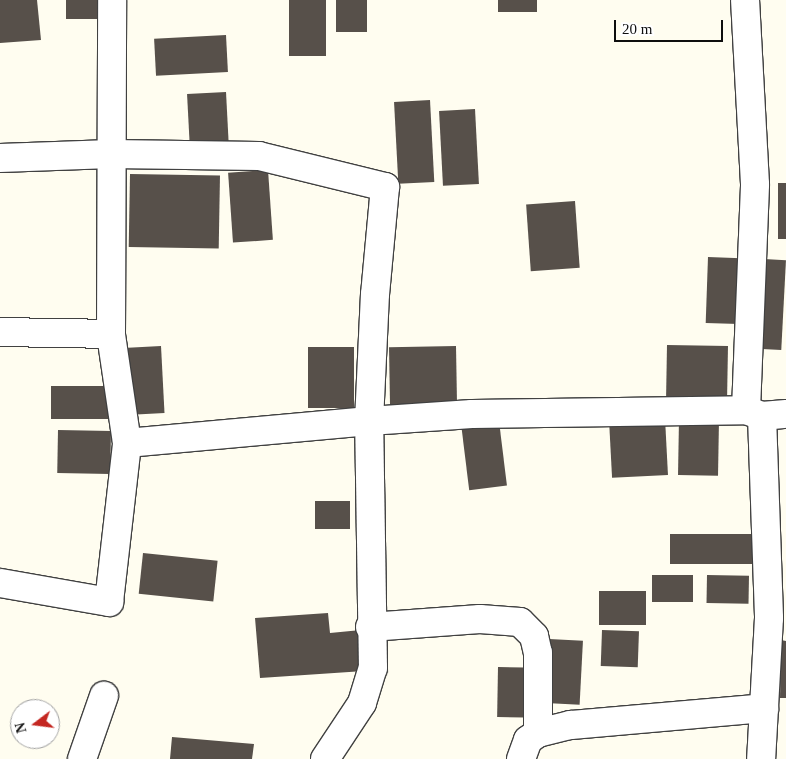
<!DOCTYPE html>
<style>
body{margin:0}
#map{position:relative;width:786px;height:759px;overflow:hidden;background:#fffdf0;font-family:Georgia,serif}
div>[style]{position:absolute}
.building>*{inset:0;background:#57504a;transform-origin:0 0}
.roads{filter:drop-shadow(1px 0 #414141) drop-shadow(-1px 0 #414141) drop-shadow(0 1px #414141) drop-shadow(0 -1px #414141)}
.street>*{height:28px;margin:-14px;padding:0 14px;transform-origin:14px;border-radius:14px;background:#fff}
span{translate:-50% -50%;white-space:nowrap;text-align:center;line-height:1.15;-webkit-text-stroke:5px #fff;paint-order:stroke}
.north{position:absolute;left:10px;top:699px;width:50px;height:50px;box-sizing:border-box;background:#fff;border:1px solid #9f9f9f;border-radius:50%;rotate:255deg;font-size:14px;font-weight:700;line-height:20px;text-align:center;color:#0e0e0e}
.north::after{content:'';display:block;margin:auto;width:18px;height:22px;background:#c42721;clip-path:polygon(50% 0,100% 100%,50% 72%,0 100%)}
.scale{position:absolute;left:614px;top:20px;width:109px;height:22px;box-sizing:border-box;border:2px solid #0e0e0e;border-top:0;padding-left:6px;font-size:15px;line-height:18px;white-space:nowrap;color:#0e0e0e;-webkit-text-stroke:4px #fff;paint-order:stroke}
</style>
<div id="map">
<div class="building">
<div style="clip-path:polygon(0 0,37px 0,41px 40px,0 43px)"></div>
<div style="left:66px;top:0;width:44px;height:19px"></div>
<div style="left:289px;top:0;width:37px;height:56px"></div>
<div style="left:336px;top:0;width:31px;height:32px"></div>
<div style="left:498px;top:0;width:39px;height:12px"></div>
<div style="left:226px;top:35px;width:37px;height:72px;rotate:87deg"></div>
<div style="left:226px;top:92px;width:53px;height:39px;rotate:87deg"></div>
<div style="left:430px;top:100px;width:82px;height:36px;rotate:87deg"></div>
<div style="left:475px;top:109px;width:75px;height:36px;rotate:87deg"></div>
<div style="left:268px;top:170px;width:70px;height:40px;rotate:86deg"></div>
<div style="left:130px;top:174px;width:90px;height:73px;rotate:1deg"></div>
<div style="left:778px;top:183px;width:8px;height:56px"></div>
<div style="left:575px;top:201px;width:67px;height:49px;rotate:86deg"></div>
<div style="left:708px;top:257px;width:33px;height:66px;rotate:2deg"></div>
<div style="left:764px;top:259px;width:22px;height:90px;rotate:3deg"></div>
<div style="left:667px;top:345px;width:61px;height:54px;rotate:1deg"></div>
<div style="left:161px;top:346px;width:67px;height:33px;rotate:87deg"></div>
<div style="left:456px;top:346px;width:62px;height:67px;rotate:89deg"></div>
<div style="left:308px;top:347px;width:46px;height:61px"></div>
<div style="left:51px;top:386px;width:60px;height:33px"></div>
<div style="left:665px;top:418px;width:57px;height:56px;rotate:87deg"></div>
<div style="left:679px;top:419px;width:40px;height:56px;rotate:1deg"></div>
<div style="left:499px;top:421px;width:65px;height:38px;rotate:83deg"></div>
<div style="left:58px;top:430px;width:53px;height:43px;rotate:1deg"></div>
<div style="left:315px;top:501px;width:35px;height:28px"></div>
<div style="left:670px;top:534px;width:85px;height:30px"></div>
<div style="left:143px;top:553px;width:75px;height:41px;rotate:6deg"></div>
<div style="left:693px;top:575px;width:27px;height:41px;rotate:90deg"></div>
<div style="left:707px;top:575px;width:42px;height:28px;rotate:1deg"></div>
<div style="left:599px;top:591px;width:47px;height:34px"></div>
<div style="clip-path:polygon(328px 613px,330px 633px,361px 630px,364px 671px,260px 678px,255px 618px)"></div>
<div style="left:602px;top:630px;width:37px;height:36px;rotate:2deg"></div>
<div style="left:549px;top:639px;width:34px;height:64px;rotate:3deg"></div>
<div style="clip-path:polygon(781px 640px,786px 641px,786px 698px,780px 698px)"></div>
<div style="left:498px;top:667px;width:43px;height:50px;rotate:1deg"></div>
<div style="clip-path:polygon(172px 737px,254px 744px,252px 759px,170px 759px)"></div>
</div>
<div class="roads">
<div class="street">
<div style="left:0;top:158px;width:111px;rotate:-2.1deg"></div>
<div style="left:111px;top:154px;width:148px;rotate:0.8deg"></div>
<div style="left:259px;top:156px;width:130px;rotate:13.8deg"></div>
<div style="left:385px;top:187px;width:107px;rotate:95.3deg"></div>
<div style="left:375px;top:294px;width:127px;rotate:92.7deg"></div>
<div style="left:369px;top:421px;width:243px;rotate:174.8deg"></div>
<div style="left:0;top:332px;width:111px;rotate:1deg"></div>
<div style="left:746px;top:410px;width:17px;rotate:21deg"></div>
<div style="left:762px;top:416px;width:202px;rotate:88deg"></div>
<div style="left:769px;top:618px;width:141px;rotate:93.2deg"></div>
<div style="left:762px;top:416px;width:24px;rotate:-5deg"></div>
<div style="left:0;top:583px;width:111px;rotate:9.9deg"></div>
<div style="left:109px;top:602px;width:160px;rotate:-83.5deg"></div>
<div style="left:127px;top:443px;width:110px;rotate:-98.4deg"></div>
<div style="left:111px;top:334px;width:334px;rotate:-89.8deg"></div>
<div style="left:370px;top:627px;width:110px;rotate:-4.2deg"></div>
<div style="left:480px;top:619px;width:40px;rotate:4.3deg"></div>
<div style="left:520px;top:622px;width:20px;rotate:45deg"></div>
<div style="left:534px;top:636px;width:17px;rotate:77deg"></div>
<div style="left:538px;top:653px;width:80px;rotate:90deg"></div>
<div style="left:82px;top:759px;width:67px;rotate:-70.8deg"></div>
<div style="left:325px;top:759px;width:67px;rotate:-56.5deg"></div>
<div style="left:362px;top:703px;width:37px;rotate:-73deg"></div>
<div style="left:373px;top:668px;width:247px;rotate:-90.9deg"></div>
<div style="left:369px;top:421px;width:103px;rotate:-3.9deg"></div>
<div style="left:472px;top:414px;width:274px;rotate:-0.8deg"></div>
<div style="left:746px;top:410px;width:226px;rotate:-87.7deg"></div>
<div style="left:755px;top:184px;width:184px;rotate:-93.1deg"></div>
<div style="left:521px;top:759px;width:20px;rotate:-70deg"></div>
<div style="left:528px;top:740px;width:12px;rotate:-35deg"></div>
<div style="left:538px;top:733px;width:34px;rotate:-14deg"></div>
<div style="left:571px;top:725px;width:194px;rotate:-5deg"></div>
</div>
</div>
<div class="north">N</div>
<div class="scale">20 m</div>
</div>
